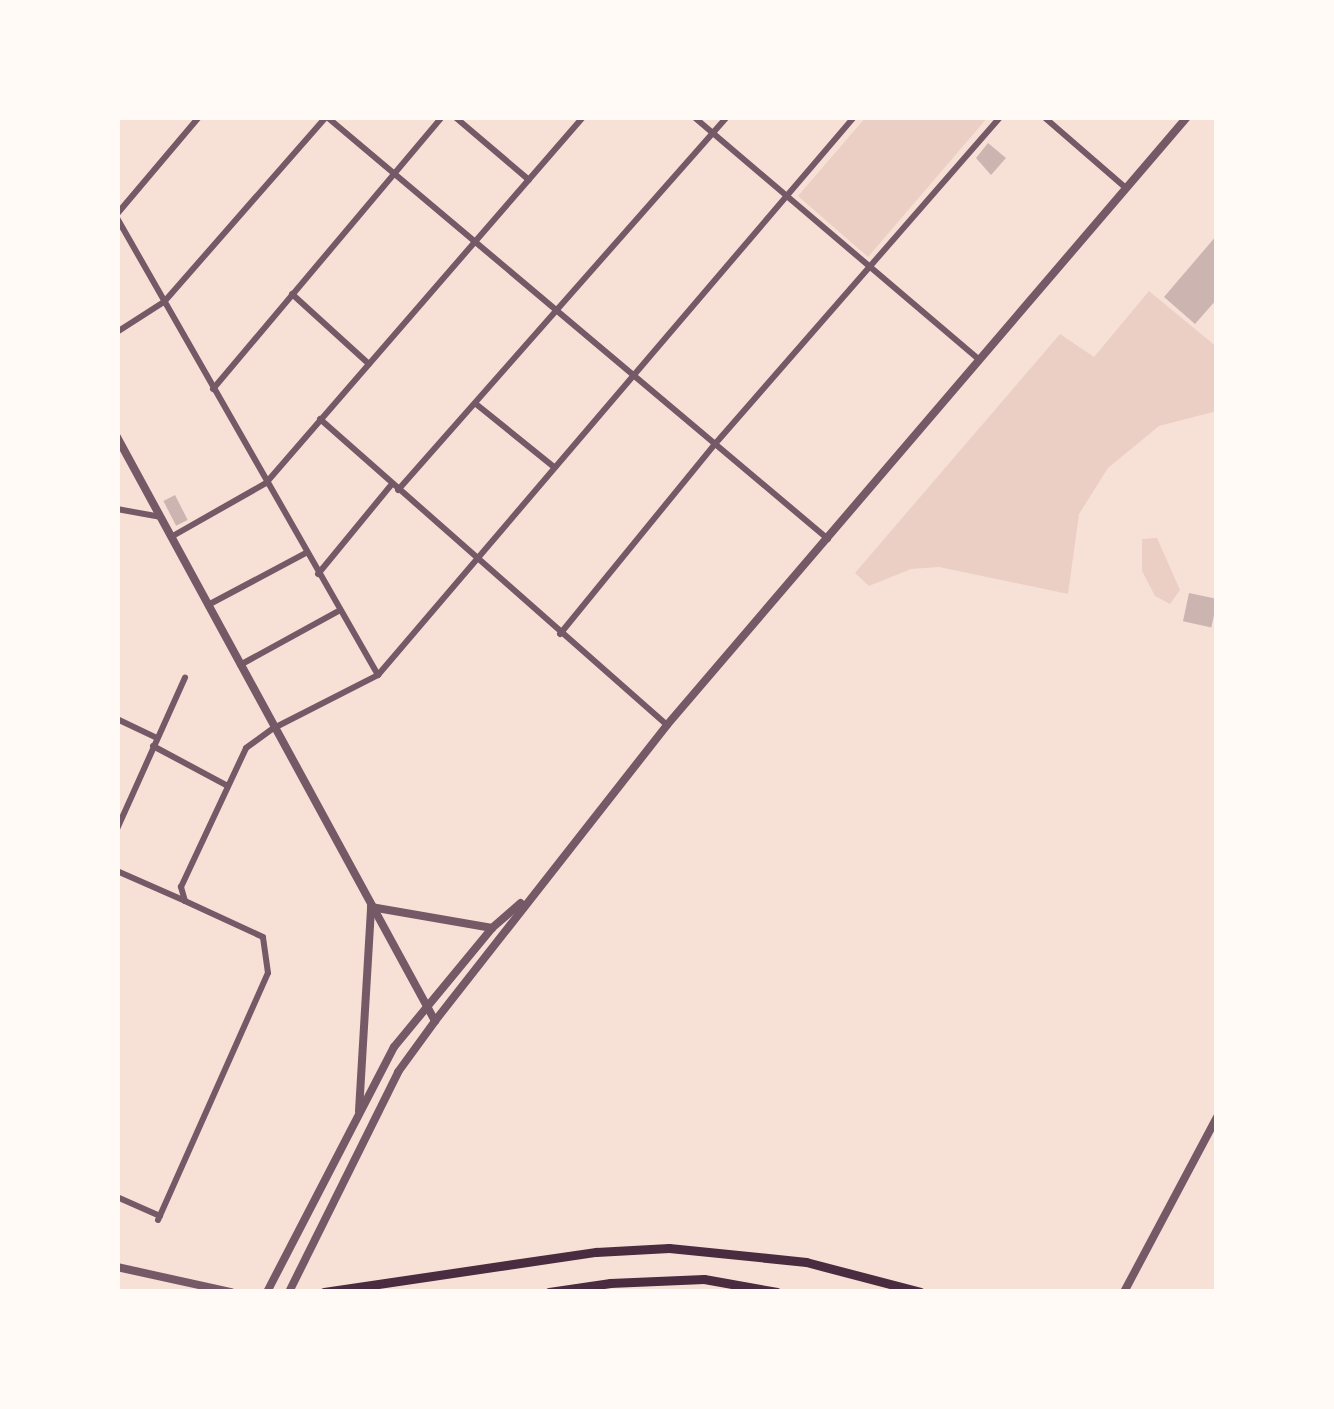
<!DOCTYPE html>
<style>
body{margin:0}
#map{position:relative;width:1334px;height:1409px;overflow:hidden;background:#f7e1d7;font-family:"Asap Condensed",sans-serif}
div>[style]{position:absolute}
.green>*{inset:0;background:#ebcfc5}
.building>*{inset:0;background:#ccb4b1;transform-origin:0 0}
.minor>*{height:6px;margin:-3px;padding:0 3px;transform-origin:3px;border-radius:3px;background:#755966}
.tertiary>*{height:8px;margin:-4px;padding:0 4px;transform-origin:4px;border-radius:4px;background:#755966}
.secondary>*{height:9px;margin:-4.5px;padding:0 4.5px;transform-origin:4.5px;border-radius:4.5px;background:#4a2c40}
span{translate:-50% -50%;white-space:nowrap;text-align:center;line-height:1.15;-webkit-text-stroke:12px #fffaf5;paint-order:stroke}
.frame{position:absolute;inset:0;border:120px solid #fffaf5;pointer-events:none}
</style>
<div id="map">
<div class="green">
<div style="clip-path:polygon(866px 117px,988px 117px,868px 257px,798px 196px)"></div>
<div style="clip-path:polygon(1149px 291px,1217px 347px,1217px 411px,1159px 426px,1108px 468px,1079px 514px,1068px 594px,939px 567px,911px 569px,869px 586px,855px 573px,1060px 334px,1094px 357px)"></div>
<div style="clip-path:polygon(1157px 538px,1180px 590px,1170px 604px,1155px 596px,1142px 571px,1142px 539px)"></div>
</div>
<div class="building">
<div style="clip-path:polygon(988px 143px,1006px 158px,991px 175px,976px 158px)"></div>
<div style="clip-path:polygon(1217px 235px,1217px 299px,1195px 324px,1164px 297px)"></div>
<div style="left:175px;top:495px;width:28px;height:13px;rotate:63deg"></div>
<div style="left:1189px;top:593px;width:29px;height:29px;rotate:12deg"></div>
</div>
<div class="minor">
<div style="left:327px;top:117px;width:655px;rotate:40.11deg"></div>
<div style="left:455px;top:117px;width:97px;rotate:40.4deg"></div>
<div style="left:694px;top:117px;width:375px;rotate:40.4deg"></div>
<div style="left:1044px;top:117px;width:108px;rotate:40.9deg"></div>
<div style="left:117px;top:214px;width:127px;rotate:-49.8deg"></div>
<div style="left:117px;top:218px;width:526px;rotate:60.27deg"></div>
<div style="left:292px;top:294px;width:104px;rotate:42.3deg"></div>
<div style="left:117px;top:332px;width:56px;rotate:-32.6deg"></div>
<div style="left:164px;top:302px;width:246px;rotate:-48.8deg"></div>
<div style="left:213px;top:389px;width:356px;rotate:-49.9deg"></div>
<div style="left:476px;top:404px;width:100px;rotate:38.9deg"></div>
<div style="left:320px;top:419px;width:463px;rotate:41.4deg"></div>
<div style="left:398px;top:490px;width:497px;rotate:-48.6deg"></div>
<div style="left:117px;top:509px;width:45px;rotate:10.3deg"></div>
<div style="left:171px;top:537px;width:109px;rotate:-29.6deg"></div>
<div style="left:266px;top:483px;width:484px;rotate:-49.1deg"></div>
<div style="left:318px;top:574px;width:115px;rotate:-50.6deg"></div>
<div style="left:208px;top:605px;width:111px;rotate:-28deg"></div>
<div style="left:560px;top:634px;width:245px;rotate:-50.8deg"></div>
<div style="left:715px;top:444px;width:434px;rotate:-48.9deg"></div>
<div style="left:240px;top:665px;width:111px;rotate:-28.7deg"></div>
<div style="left:117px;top:719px;width:44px;rotate:25.4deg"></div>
<div style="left:153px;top:746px;width:83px;rotate:28.1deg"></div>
<div style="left:117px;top:829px;width:166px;rotate:-65.8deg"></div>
<div style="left:117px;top:871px;width:74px;rotate:23.8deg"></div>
<div style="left:117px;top:1197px;width:47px;rotate:23.8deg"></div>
<div style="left:158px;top:1220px;width:270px;rotate:-66deg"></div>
<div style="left:268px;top:973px;width:36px;rotate:-98deg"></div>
<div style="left:263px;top:937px;width:86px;rotate:-155.2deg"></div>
<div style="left:185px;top:901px;width:15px;rotate:-106deg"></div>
<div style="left:181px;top:887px;width:153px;rotate:-64.9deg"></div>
<div style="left:246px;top:748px;width:34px;rotate:-36deg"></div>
<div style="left:274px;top:728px;width:117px;rotate:-27deg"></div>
<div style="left:378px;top:675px;width:733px;rotate:-49.53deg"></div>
</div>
<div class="tertiary">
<div style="left:117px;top:437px;width:665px;rotate:61.43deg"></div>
<div style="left:359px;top:1111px;width:204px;rotate:-86.6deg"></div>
<div style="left:371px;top:907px;width:123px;rotate:9.8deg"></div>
<div style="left:117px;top:1267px;width:117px;rotate:12.4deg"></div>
<div style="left:267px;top:1292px;width:276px;rotate:-62.6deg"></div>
<div style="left:394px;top:1047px;width:154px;rotate:-50.5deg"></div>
<div style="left:492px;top:928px;width:38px;rotate:-41deg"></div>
<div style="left:289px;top:1292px;width:246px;rotate:-63.6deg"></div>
<div style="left:398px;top:1072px;width:63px;rotate:-54deg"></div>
<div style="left:435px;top:1021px;width:376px;rotate:-51.9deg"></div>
<div style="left:667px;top:725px;width:800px;rotate:-49.46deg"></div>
<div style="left:1124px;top:1292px;width:198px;rotate:-62deg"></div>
</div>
<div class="secondary">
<div style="left:324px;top:1292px;width:275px;rotate:-8.4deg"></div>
<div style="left:596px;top:1252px;width:73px;rotate:-3.1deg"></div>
<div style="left:669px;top:1248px;width:138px;rotate:5.8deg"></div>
<div style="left:806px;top:1262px;width:118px;rotate:14.7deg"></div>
<div style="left:549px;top:1292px;width:62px;rotate:-8.4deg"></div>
<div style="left:610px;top:1283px;width:94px;rotate:-2.4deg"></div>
<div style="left:704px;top:1279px;width:74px;rotate:10.1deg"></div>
</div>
<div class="frame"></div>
</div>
